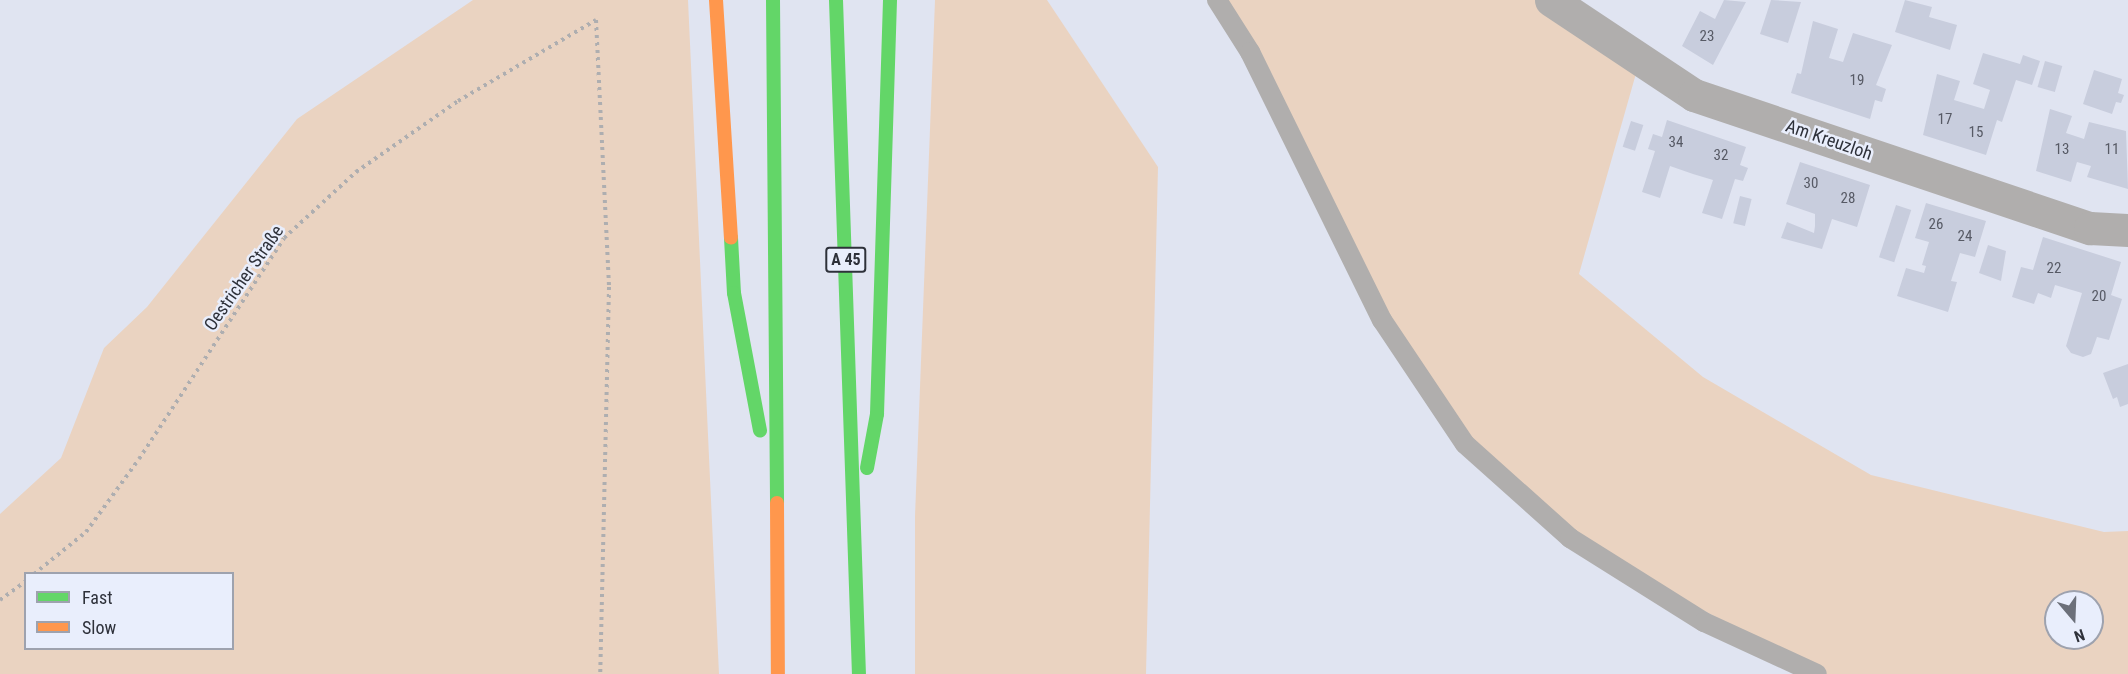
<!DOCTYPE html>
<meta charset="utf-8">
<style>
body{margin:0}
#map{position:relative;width:2128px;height:674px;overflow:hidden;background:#e0e4f1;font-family:"Roboto Condensed",sans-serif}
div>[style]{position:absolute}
.green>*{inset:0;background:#ead3c1}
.building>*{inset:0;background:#c8cddd;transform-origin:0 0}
.path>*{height:4px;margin-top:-2px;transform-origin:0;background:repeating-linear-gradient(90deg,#aeaeb0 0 3px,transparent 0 7.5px)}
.lane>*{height:20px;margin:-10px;padding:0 10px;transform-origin:10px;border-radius:10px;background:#b0aead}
.street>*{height:33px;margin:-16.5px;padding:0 16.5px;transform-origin:16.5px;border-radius:16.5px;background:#b0aead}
.fast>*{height:14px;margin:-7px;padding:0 7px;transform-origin:7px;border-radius:7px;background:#63d668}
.slow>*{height:14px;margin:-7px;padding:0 7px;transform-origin:7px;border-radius:7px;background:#ff974d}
span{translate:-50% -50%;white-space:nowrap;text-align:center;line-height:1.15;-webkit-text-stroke:5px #e9eefc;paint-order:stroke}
.number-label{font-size:15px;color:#575a65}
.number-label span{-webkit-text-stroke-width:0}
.shield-label span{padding:2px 4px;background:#e9eefc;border:2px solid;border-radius:4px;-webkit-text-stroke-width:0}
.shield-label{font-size:16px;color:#2e313a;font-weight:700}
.street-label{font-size:18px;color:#2e313a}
.legend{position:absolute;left:24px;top:572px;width:210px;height:78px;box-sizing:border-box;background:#e9eefc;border:2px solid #9ea2ae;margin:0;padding:8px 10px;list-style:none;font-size:18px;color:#2e313a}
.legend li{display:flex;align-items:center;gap:12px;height:30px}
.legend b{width:30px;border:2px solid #9ea2ae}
.north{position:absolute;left:2044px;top:590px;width:60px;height:60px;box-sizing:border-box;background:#e9eefc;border:2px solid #9ea2ae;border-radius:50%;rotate:161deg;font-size:16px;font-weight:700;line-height:24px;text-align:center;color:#2e313a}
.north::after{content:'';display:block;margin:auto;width:21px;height:27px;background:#6c707a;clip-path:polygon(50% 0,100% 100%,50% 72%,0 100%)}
</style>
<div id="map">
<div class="green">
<div style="clip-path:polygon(evenodd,473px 0,688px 0,719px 674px,0 674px,0 514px,61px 458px,104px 348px,147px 307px,297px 119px,473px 0,26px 574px,232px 574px,232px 648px,26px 648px,26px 574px)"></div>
<div style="clip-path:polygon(935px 0,1047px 0,1158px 167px,1146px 674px,915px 674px,915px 516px)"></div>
<div style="clip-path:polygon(evenodd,1219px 0,1543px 0,1639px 63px,1579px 274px,1703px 377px,1871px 475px,2104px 532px,2128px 531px,2128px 674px,1819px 674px,1570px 537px,1465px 442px,1382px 319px,1219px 0,2056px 602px,2092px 602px,2092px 638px,2056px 638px,2056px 602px)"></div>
</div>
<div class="building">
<div style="clip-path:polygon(1724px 0,1746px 2px,1713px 65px,1682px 46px,1700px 11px,1715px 19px)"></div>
<div style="clip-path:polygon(1771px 0,1801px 2px,1788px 43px,1760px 34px)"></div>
<div style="clip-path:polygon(1905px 0,1932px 7px,1929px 17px,1957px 25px,1950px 50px,1895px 32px)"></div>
<div style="clip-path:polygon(1813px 21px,1838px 29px,1829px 58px,1843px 62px,1853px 33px,1892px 45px,1876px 85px,1886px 89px,1882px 102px,1875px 100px,1870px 119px,1791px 93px,1797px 73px,1801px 74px)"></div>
<div style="clip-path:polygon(1983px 53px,2020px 64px,2023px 55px,2040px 61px,2032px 85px,2016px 80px,2002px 122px,1997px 120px,1986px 155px,1923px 135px,1937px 74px,1960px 81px,1954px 100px,1984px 109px,1990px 90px,1973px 84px)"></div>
<div style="left:2045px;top:61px;width:18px;height:27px;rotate:16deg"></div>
<div style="clip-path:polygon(2094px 70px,2122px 79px,2118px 93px,2124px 95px,2121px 103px,2116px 102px,2112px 114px,2083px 104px)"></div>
<div style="clip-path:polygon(2050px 109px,2072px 116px,2066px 133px,2084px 139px,2089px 122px,2126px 131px,2128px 189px,2087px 177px,2091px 166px,2077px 162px,2071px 182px,2036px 171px)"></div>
<div style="clip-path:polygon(1667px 120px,1746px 147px,1740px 165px,1748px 168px,1743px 181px,1735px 179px,1722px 219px,1702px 213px,1713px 180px,1693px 174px,1670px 166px,1660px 198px,1642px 192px,1655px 151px,1648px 149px,1653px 134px,1662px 137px)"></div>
<div style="left:1631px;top:121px;width:13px;height:27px;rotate:18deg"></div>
<div style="clip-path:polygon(1800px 162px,1870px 185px,1857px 227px,1832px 219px,1822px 249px,1781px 238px,1787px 222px,1814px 233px,1815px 226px,1815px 214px,1786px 204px)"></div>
<div style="left:1740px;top:196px;width:12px;height:28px;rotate:14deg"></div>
<div style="clip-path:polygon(1926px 203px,1986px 221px,1975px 257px,1960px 253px,1951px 281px,1957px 282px,1948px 312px,1897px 296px,1906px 268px,1924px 273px,1926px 266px,1922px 265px,1929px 242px,1915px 238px)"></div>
<div style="left:1896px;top:205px;width:16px;height:55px;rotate:18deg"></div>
<div style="clip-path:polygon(2043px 237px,2121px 262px,2111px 295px,2122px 299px,2109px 340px,2097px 337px,2091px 354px,2083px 357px,2071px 353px,2066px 346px,2082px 293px,2055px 285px,2051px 298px,2038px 293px,2034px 304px,2012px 297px,2021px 267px,2033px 270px)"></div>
<div style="clip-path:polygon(1988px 245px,2006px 251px,2001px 281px,1979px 273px)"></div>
<div style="clip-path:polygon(2128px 364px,2128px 404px,2120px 407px,2117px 397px,2113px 399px,2103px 373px)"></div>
</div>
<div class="path">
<div style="left:34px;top:574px;width:67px;rotate:-38.9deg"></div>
<div style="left:86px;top:532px;width:90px;rotate:-54deg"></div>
<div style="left:139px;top:459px;width:264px;rotate:-56.7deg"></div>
<div style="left:284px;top:238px;width:98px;rotate:-42.5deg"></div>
<div style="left:356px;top:172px;width:124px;rotate:-34.8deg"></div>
<div style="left:458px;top:101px;width:160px;rotate:-30.4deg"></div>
<div style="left:596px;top:20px;width:267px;rotate:87.2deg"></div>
<div style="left:609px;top:287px;width:387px;rotate:91.3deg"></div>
<div style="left:0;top:600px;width:32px;rotate:-36deg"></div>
</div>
<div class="lane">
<div style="left:1217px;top:0;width:62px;rotate:57.6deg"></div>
<div style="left:1250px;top:52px;width:299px;rotate:63.8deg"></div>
<div style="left:1382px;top:320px;width:149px;rotate:56.2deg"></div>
<div style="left:1465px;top:444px;width:141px;rotate:41.8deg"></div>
<div style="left:1570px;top:538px;width:158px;rotate:32.1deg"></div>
<div style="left:1704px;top:622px;width:124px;rotate:24.7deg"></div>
</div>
<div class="street">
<div style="left:1551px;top:0;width:172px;rotate:33.6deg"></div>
<div style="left:1694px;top:95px;width:418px;rotate:18.6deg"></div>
<div style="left:2090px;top:228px;width:38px;rotate:3deg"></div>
</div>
<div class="fast">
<div style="left:773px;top:0;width:503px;rotate:89.54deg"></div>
<div style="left:836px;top:0;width:674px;rotate:88.05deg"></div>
<div style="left:731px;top:238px;width:55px;rotate:86.9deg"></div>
<div style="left:734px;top:293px;width:140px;rotate:79.3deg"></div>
<div style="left:867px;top:468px;width:55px;rotate:-79.5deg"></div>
<div style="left:877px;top:414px;width:414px;rotate:-88.2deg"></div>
</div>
<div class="slow">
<div style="left:716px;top:0;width:238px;rotate:86.4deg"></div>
<div style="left:777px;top:503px;width:171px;rotate:89.7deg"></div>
</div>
<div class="number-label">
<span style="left:1707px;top:37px">23</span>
<span style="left:1857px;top:81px">19</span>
<span style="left:1945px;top:120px">17</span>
<span style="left:1976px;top:133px">15</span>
<span style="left:1676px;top:143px">34</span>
<span style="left:2062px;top:150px">13</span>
<span style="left:2112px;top:150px">11</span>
<span style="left:1721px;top:156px">32</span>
<span style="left:1811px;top:184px">30</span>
<span style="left:1848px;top:199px">28</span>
<span style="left:1936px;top:225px">26</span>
<span style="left:1965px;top:237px">24</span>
<span style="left:2054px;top:269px">22</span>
<span style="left:2099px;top:297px">20</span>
</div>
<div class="shield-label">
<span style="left:846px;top:260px">A 45</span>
</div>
<div class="street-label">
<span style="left:1829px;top:140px;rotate:19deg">Am Kreuzloh</span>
<span style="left:244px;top:278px;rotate:-55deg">Oestricher Straße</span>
</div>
<ul class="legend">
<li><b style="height:8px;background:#63d668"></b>Fast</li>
<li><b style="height:8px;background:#ff974d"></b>Slow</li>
</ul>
<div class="north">N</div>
</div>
